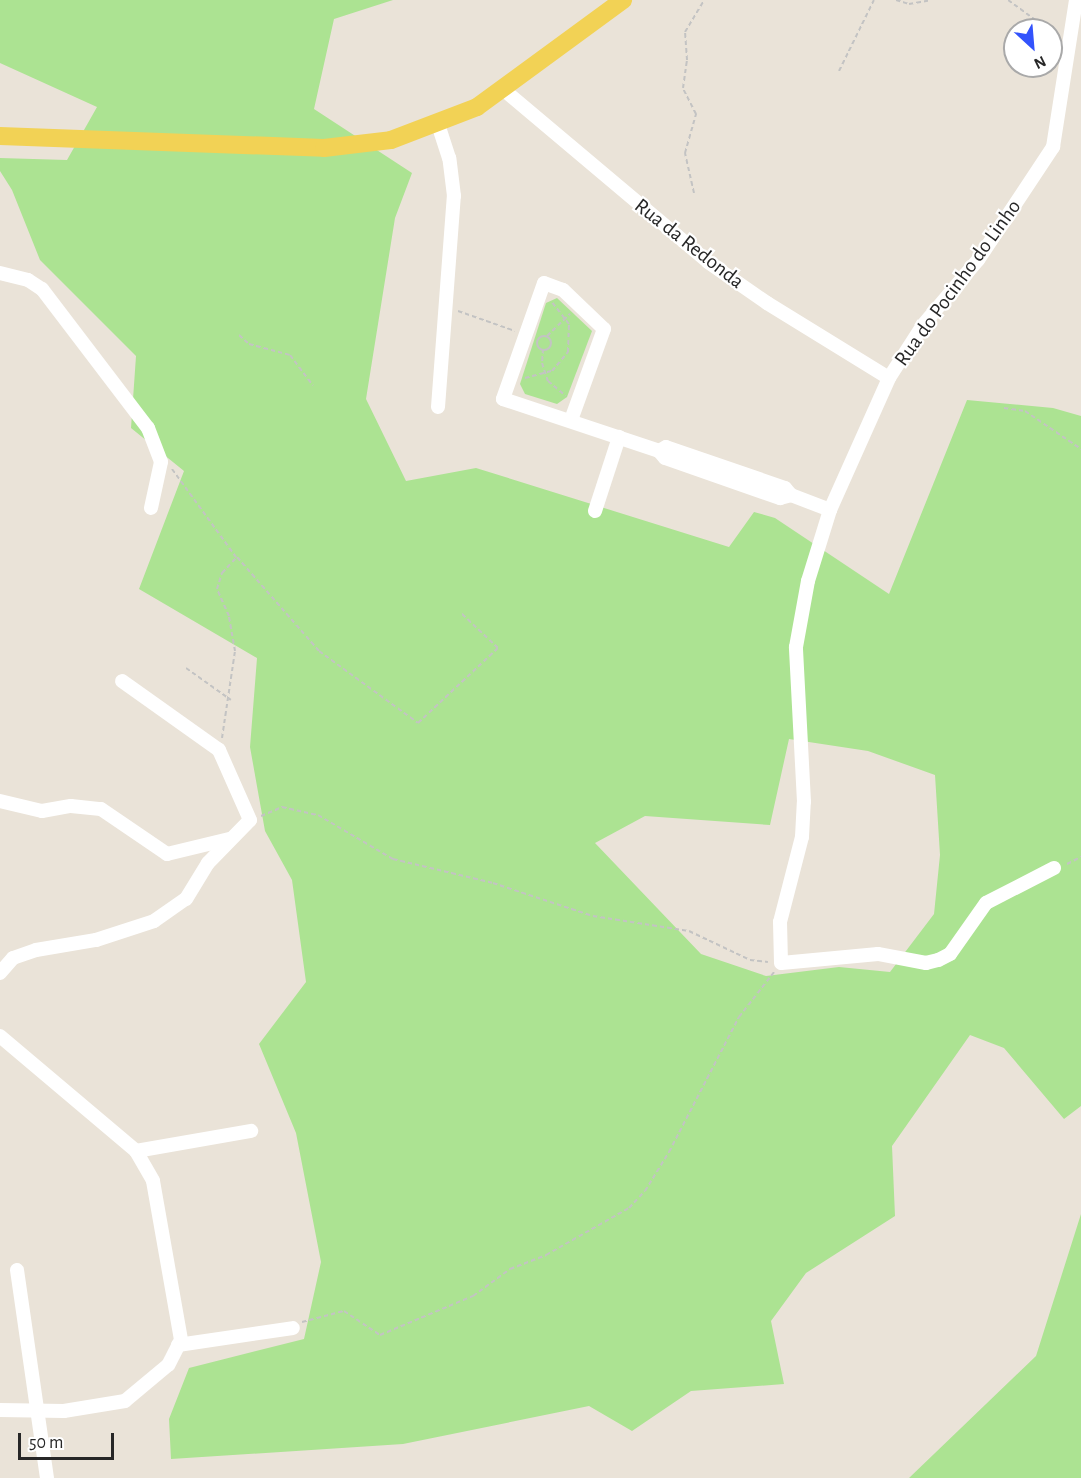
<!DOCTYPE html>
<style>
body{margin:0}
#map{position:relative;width:1081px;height:1478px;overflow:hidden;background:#eae3d8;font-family:"Alegreya Sans",sans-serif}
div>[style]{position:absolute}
.green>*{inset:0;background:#ace392}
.path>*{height:2px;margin-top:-1px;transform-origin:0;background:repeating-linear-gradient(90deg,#c3c3c3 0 4.5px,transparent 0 7.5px)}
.path>.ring{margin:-1px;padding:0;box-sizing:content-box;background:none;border:2px solid #c3c3c3;border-radius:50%}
.minor>*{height:14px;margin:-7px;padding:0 7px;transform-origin:7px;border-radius:7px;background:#fff}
.major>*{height:18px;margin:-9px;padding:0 9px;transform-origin:9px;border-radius:9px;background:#f2d255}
span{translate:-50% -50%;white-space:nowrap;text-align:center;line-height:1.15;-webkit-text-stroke:4.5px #fff;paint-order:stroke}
.street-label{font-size:21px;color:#272727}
.north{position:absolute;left:1003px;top:18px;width:60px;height:60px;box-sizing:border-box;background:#fff;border:2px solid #a9a9a9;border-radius:50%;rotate:154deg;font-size:16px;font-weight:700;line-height:24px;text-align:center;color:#272727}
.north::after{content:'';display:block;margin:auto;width:21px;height:27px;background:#3353fc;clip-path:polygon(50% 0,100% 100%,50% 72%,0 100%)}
.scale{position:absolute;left:18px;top:1433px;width:96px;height:27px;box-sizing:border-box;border:3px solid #272727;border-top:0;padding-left:8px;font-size:18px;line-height:21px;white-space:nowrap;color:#272727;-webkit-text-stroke:4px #fff;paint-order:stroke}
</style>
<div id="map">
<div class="green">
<div style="clip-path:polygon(evenodd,0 0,393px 0,334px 19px,314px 109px,412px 173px,395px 218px,366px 399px,406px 481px,476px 468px,729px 547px,754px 512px,775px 518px,889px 594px,967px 400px,1053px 408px,1081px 416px,1081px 1106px,1064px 1119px,1004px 1048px,970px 1035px,892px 1146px,895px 1216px,806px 1273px,771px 1321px,784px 1384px,691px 1391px,632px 1431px,589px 1406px,403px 1444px,171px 1459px,169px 1419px,189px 1368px,304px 1339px,321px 1262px,296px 1133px,259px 1044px,306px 982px,292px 880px,265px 831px,250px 747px,257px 658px,139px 589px,184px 471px,131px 428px,136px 356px,40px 260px,12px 190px,0 171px,0 158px,67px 160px,97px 107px,0 63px,0 0,789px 739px,868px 751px,935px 775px,940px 855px,934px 914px,890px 972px,839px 967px,766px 976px,701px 954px,595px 843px,645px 816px,770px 825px,789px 739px)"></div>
<div style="clip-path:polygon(557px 298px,592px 331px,567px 397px,557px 404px,525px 394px,520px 384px,546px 303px)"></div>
<div style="clip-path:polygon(1081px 1214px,1081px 1478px,909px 1478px,1036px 1356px)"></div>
</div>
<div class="path">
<div style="left:896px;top:0;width:14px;rotate:17deg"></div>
<div style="left:909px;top:4px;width:22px;rotate:-10deg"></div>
<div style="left:1008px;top:0;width:51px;rotate:36.2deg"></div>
<div style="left:1051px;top:31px;width:9px;rotate:41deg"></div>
<div style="left:839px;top:71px;width:79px;rotate:-63.8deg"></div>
<div style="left:694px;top:193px;width:41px;rotate:-102.7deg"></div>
<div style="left:685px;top:153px;width:41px;rotate:-74.2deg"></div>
<div style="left:696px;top:114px;width:29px;rotate:-117deg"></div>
<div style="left:683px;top:88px;width:28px;rotate:-82deg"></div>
<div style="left:687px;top:60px;width:28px;rotate:-94deg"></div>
<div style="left:685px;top:32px;width:37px;rotate:-59deg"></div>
<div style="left:458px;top:311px;width:60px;rotate:19.3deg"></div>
<div style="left:239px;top:335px;width:13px;rotate:42deg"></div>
<div style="left:249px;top:344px;width:42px;rotate:15deg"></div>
<div style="left:290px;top:355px;width:38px;rotate:53deg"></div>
<div style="left:547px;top:336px;width:32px;rotate:-44deg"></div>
<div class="ring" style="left:537px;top:336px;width:12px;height:12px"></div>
<div style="left:543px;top:349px;width:14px;rotate:94deg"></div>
<div style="left:542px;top:363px;width:19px;rotate:72deg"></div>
<div style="left:548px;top:381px;width:23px;rotate:40deg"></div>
<div style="left:525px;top:378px;width:28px;rotate:-15deg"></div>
<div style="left:552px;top:371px;width:25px;rotate:-50deg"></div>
<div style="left:568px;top:352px;width:28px;rotate:-88deg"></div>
<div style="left:569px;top:324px;width:28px;rotate:-128deg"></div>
<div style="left:1004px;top:408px;width:21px;rotate:8deg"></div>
<div style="left:1025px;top:411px;width:68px;rotate:34.2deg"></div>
<div style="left:172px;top:469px;width:109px;rotate:54deg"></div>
<div style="left:186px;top:668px;width:55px;rotate:35.4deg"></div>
<div style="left:222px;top:738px;width:88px;rotate:-81.5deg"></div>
<div style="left:235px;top:651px;width:36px;rotate:-100deg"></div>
<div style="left:229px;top:616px;width:30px;rotate:-114deg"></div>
<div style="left:217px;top:589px;width:17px;rotate:-73deg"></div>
<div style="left:222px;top:573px;width:22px;rotate:-47deg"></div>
<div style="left:237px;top:557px;width:125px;rotate:48.9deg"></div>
<div style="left:319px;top:651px;width:122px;rotate:36deg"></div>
<div style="left:418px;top:723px;width:110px;rotate:-43.2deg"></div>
<div style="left:498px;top:648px;width:50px;rotate:-136.6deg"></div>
<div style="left:261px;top:816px;width:23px;rotate:-23deg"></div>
<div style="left:282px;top:807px;width:37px;rotate:13deg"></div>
<div style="left:318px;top:815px;width:87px;rotate:30.4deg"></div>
<div style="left:393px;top:859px;width:103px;rotate:13.5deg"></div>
<div style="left:493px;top:883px;width:105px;rotate:18.3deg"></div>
<div style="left:593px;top:916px;width:97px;rotate:8.9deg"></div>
<div style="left:689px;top:931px;width:68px;rotate:25.4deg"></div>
<div style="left:750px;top:960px;width:18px;rotate:6deg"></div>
<div style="left:1067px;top:864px;width:16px;rotate:-27deg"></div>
<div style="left:302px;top:1322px;width:43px;rotate:-14.7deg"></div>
<div style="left:344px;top:1311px;width:43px;rotate:33.7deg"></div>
<div style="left:380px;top:1335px;width:101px;rotate:-22.8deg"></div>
<div style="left:473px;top:1296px;width:46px;rotate:-36.1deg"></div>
<div style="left:510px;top:1269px;width:39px;rotate:-21deg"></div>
<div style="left:546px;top:1255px;width:95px;rotate:-29.5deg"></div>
<div style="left:629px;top:1208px;width:23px;rotate:-47deg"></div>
<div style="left:645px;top:1191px;width:46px;rotate:-58.4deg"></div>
<div style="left:669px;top:1152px;width:152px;rotate:-62.6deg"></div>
<div style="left:739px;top:1017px;width:57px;rotate:-52.1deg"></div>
</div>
<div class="minor">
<div style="left:504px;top:90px;width:267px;rotate:40.1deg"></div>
<div style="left:708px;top:262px;width:72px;rotate:34.8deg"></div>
<div style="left:767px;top:303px;width:143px;rotate:31.6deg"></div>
<div style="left:0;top:273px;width:29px;rotate:14deg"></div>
<div style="left:28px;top:280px;width:17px;rotate:33deg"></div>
<div style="left:42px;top:289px;width:175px;rotate:52.7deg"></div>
<div style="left:148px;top:428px;width:36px;rotate:69deg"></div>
<div style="left:161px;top:462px;width:47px;rotate:102.3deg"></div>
<div style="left:438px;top:407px;width:212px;rotate:-85.7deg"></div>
<div style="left:454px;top:196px;width:38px;rotate:-97deg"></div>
<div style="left:449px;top:158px;width:36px;rotate:-108deg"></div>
<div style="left:571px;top:420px;width:97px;rotate:-70.1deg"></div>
<div style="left:604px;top:329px;width:57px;rotate:-136.4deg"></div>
<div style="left:563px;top:290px;width:20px;rotate:-160deg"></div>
<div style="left:544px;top:283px;width:123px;rotate:109.5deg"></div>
<div style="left:503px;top:399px;width:164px;rotate:18.4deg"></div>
<div style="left:659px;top:451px;width:9px;rotate:49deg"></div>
<div style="left:665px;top:458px;width:122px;rotate:19.2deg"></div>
<div style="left:780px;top:498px;width:11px;rotate:-15deg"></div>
<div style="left:659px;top:451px;width:8px;rotate:-30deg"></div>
<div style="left:666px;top:447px;width:126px;rotate:19deg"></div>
<div style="left:785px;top:488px;width:9px;rotate:49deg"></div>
<div style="left:791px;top:495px;width:42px;rotate:21deg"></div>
<div style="left:595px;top:511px;width:78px;rotate:-72deg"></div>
<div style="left:0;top:801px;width:43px;rotate:13.4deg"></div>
<div style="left:42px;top:811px;width:29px;rotate:-10deg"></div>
<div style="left:71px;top:806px;width:30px;rotate:6deg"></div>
<div style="left:101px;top:809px;width:80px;rotate:34.3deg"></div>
<div style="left:167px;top:854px;width:64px;rotate:-13.6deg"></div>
<div style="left:1054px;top:868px;width:76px;rotate:152.8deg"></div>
<div style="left:986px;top:903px;width:62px;rotate:125.2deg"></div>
<div style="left:950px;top:954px;width:13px;rotate:153deg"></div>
<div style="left:938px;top:960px;width:12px;rotate:166deg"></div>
<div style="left:926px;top:963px;width:49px;rotate:-169.4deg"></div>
<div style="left:878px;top:954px;width:97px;rotate:174.7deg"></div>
<div style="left:781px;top:963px;width:41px;rotate:-91.4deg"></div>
<div style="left:780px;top:922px;width:88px;rotate:-75.5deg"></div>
<div style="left:802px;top:837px;width:35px;rotate:-87deg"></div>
<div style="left:804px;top:802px;width:155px;rotate:-93deg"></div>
<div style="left:796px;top:647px;width:67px;rotate:-79.7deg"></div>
<div style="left:808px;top:581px;width:74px;rotate:-72.8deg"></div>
<div style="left:830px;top:510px;width:145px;rotate:-65.9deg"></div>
<div style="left:889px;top:378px;width:63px;rotate:-57.3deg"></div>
<div style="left:923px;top:325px;width:85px;rotate:-49.8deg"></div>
<div style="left:978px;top:260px;width:136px;rotate:-56.4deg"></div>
<div style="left:1053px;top:147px;width:149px;rotate:-81.1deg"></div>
<div style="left:0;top:973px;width:20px;rotate:-49deg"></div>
<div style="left:13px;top:958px;width:24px;rotate:-19deg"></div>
<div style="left:36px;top:950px;width:61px;rotate:-9.5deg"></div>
<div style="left:96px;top:940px;width:61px;rotate:-18.1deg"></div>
<div style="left:154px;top:921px;width:39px;rotate:-35deg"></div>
<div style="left:186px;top:899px;width:42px;rotate:-58.6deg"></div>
<div style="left:208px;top:863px;width:60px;rotate:-45.7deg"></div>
<div style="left:250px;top:820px;width:77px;rotate:-113.9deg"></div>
<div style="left:219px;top:750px;width:119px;rotate:-144.6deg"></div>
<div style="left:0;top:1036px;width:178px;rotate:40.2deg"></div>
<div style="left:136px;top:1151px;width:34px;rotate:60deg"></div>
<div style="left:153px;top:1181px;width:161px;rotate:80deg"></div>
<div style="left:181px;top:1340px;width:28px;rotate:117deg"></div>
<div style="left:168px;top:1365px;width:56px;rotate:140.1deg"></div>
<div style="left:125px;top:1401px;width:62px;rotate:170.7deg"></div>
<div style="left:64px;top:1411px;width:64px;rotate:-179.1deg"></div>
<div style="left:136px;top:1151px;width:117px;rotate:-9.9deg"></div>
<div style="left:17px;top:1270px;width:210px;rotate:81.8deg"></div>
<div style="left:178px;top:1345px;width:116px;rotate:-8.4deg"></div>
</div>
<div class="major">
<div style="left:0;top:136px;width:324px;rotate:2.1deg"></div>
<div style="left:324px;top:148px;width:67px;rotate:-6.8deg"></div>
<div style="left:391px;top:140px;width:92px;rotate:-21deg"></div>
<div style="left:477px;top:107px;width:181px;rotate:-36.2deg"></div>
</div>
<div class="street-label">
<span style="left:689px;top:244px;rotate:38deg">Rua da Redonda</span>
<span style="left:958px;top:283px;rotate:-54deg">Rua do Pocinho do Linho</span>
</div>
<div class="north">N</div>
<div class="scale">50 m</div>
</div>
